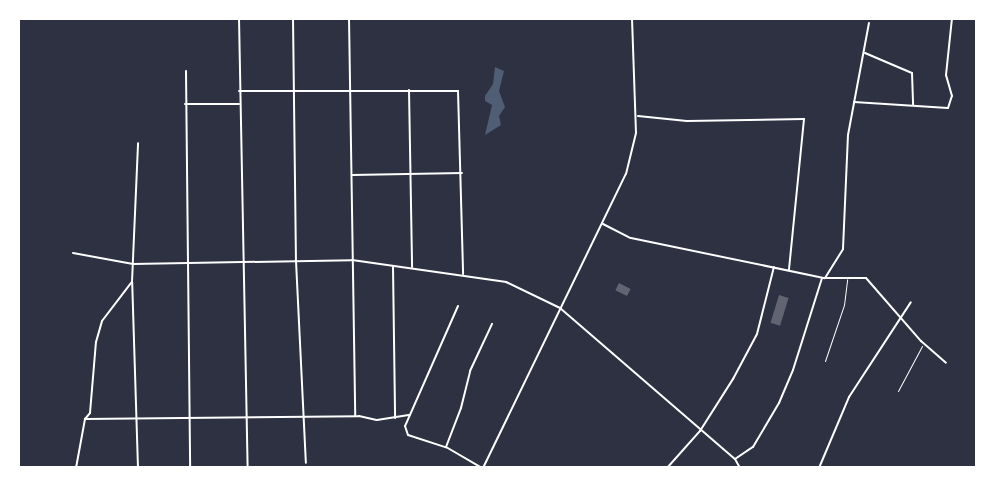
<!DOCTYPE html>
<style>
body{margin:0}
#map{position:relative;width:995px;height:486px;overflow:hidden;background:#2d3142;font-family:"Roboto Condensed",sans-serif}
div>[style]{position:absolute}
.water>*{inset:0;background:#4f5d75}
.building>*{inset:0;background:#626471;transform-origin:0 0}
.service>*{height:1px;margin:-0.5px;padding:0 0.5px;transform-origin:0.5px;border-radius:0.5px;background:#fff}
.minor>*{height:2px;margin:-1px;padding:0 1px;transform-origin:1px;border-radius:1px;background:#fff}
span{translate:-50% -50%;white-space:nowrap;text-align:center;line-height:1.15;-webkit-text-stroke:4.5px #fff;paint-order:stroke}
.frame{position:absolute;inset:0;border:20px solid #fff;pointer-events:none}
</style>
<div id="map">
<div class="water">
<div style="clip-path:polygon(495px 67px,504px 71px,499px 91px,505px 107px,499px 116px,501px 125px,485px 135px,492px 105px,485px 101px,485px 96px,493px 84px)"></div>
</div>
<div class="building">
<div style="left:619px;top:283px;width:13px;height:8px;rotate:27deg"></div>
<div style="left:779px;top:295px;width:10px;height:29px;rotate:17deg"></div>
</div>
<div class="service">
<div style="left:825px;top:361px;width:59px;rotate:-71.3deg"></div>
<div style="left:844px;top:305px;width:26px;rotate:-83deg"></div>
<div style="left:898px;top:391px;width:51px;rotate:-61.9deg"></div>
</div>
<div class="minor">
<div style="left:239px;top:18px;width:450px;rotate:88.9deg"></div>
<div style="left:293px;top:18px;width:243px;rotate:89.3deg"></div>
<div style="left:296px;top:261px;width:202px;rotate:87.2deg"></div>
<div style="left:349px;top:18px;width:398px;rotate:89.1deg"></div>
<div style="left:865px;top:53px;width:51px;rotate:23.1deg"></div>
<div style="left:912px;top:73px;width:32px;rotate:88deg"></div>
<div style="left:186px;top:71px;width:397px;rotate:89.4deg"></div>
<div style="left:409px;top:90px;width:177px;rotate:89deg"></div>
<div style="left:239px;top:91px;width:219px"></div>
<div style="left:458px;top:91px;width:183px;rotate:88.4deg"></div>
<div style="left:854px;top:102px;width:94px;rotate:3.7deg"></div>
<div style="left:948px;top:108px;width:13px;rotate:-72deg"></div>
<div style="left:952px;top:96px;width:22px;rotate:-106deg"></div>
<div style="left:946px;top:75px;width:57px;rotate:-84deg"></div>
<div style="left:185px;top:104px;width:54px"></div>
<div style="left:638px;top:116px;width:49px;rotate:5.8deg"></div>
<div style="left:687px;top:121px;width:117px;rotate:-1deg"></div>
<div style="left:804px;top:119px;width:152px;rotate:95.7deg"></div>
<div style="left:352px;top:175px;width:110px;rotate:-1deg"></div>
<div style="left:603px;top:224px;width:31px;rotate:27deg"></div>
<div style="left:631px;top:238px;width:198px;rotate:11.7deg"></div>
<div style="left:825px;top:278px;width:41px"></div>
<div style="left:866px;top:278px;width:84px;rotate:48.9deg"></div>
<div style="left:921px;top:341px;width:33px;rotate:41deg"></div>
<div style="left:73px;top:253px;width:61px;rotate:10.4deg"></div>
<div style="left:133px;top:264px;width:219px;rotate:-1deg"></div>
<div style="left:352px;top:260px;width:156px;rotate:8.1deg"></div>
<div style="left:506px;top:282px;width:60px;rotate:25.7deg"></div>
<div style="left:560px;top:308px;width:231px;rotate:40.8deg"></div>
<div style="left:735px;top:459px;width:10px;rotate:61deg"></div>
<div style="left:393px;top:267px;width:151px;rotate:89.2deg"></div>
<div style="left:825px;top:278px;width:34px;rotate:-58deg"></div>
<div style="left:843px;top:249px;width:114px;rotate:-87.5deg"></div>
<div style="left:848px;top:135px;width:114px;rotate:-79.4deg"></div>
<div style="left:458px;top:306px;width:131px;rotate:113.8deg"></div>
<div style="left:405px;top:426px;width:9px;rotate:72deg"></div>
<div style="left:408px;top:435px;width:40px;rotate:18deg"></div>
<div style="left:446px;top:447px;width:42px;rotate:30.3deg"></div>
<div style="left:85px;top:419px;width:274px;rotate:-0.6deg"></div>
<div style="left:359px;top:416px;width:18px;rotate:13deg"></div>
<div style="left:377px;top:420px;width:32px;rotate:-9deg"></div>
<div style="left:446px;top:447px;width:42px;rotate:-69deg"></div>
<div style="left:461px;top:408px;width:38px;rotate:-76deg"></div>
<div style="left:470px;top:371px;width:52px;rotate:-64.9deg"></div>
<div style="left:735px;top:459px;width:22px;rotate:-34deg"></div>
<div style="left:753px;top:447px;width:51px;rotate:-59.4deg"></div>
<div style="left:779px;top:403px;width:36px;rotate:-67deg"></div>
<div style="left:793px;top:370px;width:96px;rotate:-72.5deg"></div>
<div style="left:76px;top:468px;width:50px;rotate:-79.6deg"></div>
<div style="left:85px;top:419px;width:8px;rotate:-50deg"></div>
<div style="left:90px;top:413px;width:71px;rotate:-85.2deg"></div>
<div style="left:96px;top:342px;width:22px;rotate:-74deg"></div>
<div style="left:102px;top:321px;width:48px;rotate:-52.7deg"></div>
<div style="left:138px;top:468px;width:186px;rotate:-91.8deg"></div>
<div style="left:132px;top:282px;width:139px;rotate:-87.5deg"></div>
<div style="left:483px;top:468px;width:327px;rotate:-64.1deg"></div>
<div style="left:626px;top:174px;width:42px;rotate:-76.3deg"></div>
<div style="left:636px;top:133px;width:115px;rotate:-92deg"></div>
<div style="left:667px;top:468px;width:50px;rotate:-48.3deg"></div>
<div style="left:700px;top:431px;width:62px;rotate:-57.6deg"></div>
<div style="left:733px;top:379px;width:51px;rotate:-61.9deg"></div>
<div style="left:757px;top:334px;width:69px;rotate:-75.8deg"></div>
<div style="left:819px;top:468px;width:77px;rotate:-67.1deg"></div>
<div style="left:849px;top:397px;width:113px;rotate:-56.9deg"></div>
</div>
<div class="frame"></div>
</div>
